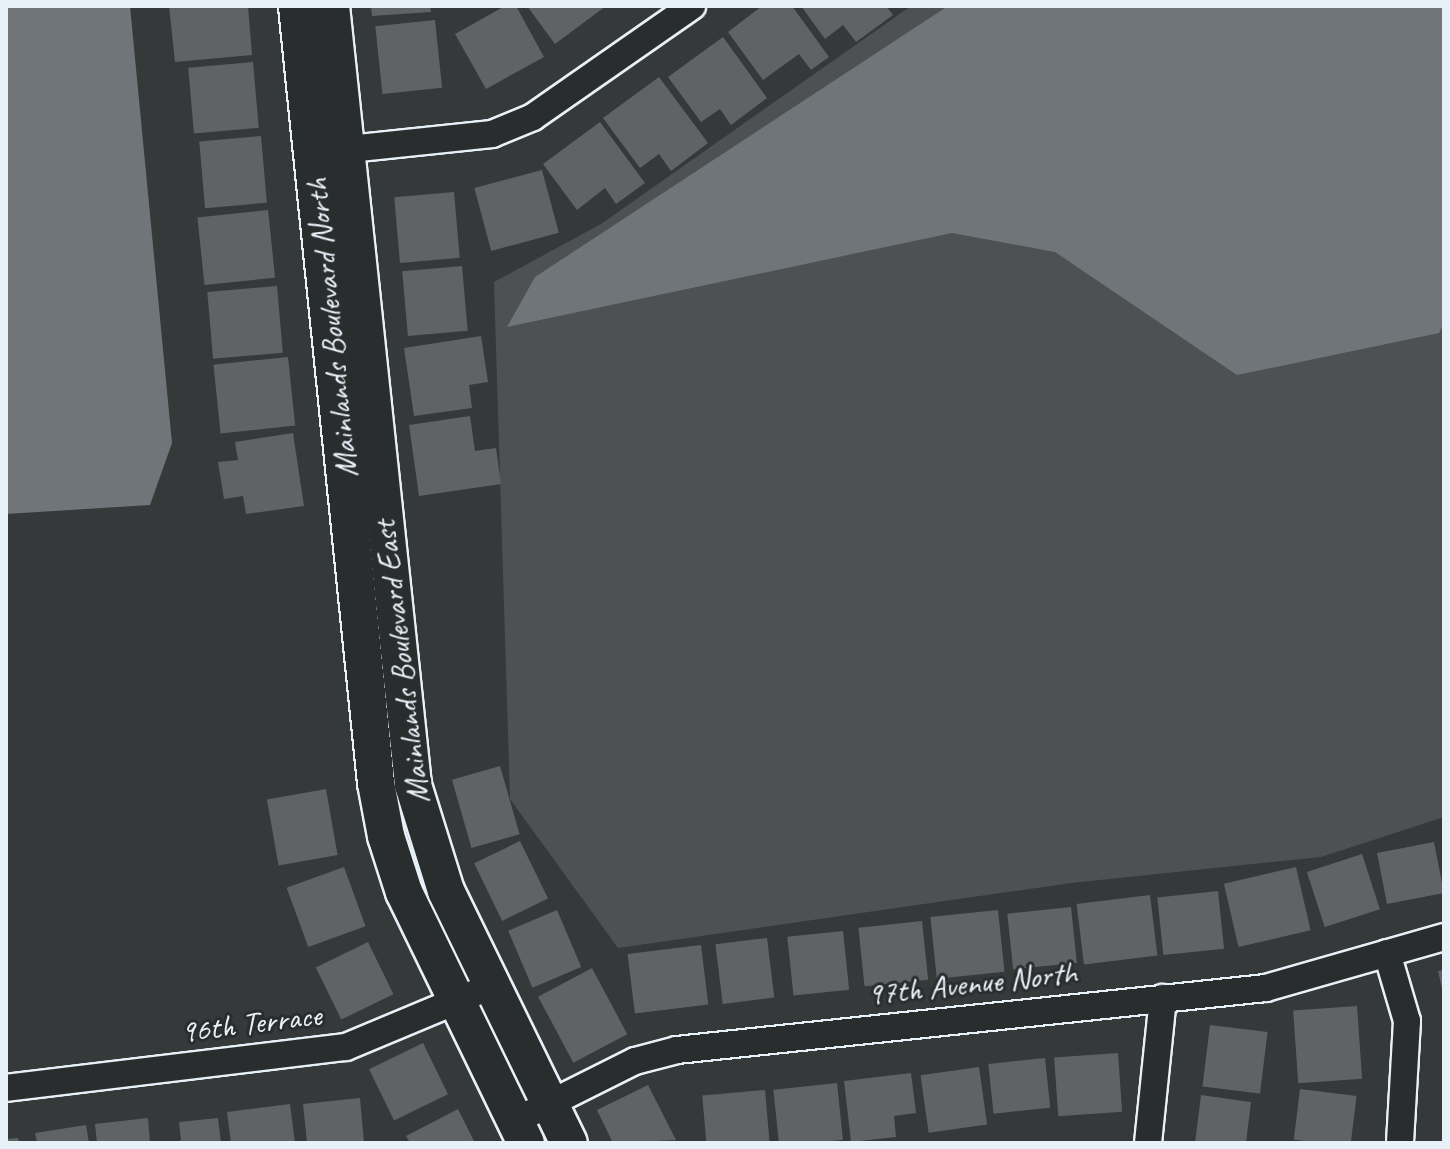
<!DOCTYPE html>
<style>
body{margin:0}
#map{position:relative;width:1450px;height:1149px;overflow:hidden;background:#35393a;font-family:Caveat,sans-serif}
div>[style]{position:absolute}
.green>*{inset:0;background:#4d5152}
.water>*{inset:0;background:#707579}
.building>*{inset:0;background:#5f6365;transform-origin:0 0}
.roads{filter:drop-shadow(2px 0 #e8f1f8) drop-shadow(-2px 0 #e8f1f8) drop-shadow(0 2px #e8f1f8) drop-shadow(0 -2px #e8f1f8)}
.street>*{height:26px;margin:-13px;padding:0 13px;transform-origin:13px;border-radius:13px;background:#2a2d2e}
.secondary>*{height:36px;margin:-18px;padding:0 18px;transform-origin:18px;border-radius:18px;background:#2a2d2e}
span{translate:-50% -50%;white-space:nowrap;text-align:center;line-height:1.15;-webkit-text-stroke:6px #2a2d2e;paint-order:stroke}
.street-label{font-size:32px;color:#e8f1f8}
.frame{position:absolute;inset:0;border:8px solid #e8f1f8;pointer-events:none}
</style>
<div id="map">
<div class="green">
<div style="clip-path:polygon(911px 6px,1444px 6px,1444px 817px,1321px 857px,1071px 883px,618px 948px,510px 799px,494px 282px,601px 224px)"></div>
</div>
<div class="water">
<div style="clip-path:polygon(6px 6px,130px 6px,172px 443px,150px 505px,6px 514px)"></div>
<div style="clip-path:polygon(948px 6px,1444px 6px,1444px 323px,1439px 333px,1237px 375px,1055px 252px,952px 233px,507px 327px,535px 277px)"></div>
</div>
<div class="building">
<div style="clip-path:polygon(169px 6px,248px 6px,252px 55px,175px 62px)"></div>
<div style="clip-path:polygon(371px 6px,430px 6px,431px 12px,372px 16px)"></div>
<div style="clip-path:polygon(505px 6px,516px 6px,544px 57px,486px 89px,455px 34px)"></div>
<div style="clip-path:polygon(527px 6px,606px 6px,555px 44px)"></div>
<div style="clip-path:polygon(762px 6px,792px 6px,829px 57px,811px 70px,799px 54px,763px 80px,728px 32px)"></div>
<div style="clip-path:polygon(801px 6px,886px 6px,893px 15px,856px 42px,843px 25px,825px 39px)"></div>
<div style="left:435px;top:20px;width:68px;height:60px;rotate:84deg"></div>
<div style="clip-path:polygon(723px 37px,767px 98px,731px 125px,720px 109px,701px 122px,668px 77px)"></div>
<div style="left:253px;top:62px;width:66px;height:65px;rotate:85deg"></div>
<div style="clip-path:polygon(659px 77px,708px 143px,671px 171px,659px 154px,640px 168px,603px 118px)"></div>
<div style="clip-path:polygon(600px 122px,645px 183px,616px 204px,605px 188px,577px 210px,543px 164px)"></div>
<div style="left:261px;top:136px;width:67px;height:62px;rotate:85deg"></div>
<div style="left:542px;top:170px;width:65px;height:70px;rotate:75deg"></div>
<div style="left:454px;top:192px;width:66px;height:60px;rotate:85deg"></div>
<div style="left:268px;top:210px;width:68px;height:71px;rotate:84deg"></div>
<div style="left:462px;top:266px;width:65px;height:60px;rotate:85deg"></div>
<div style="left:277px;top:286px;width:67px;height:70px;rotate:85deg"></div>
<div style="clip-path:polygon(481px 336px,488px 382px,469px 385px,472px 408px,414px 416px,404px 348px)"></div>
<div style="left:288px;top:357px;width:69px;height:75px;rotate:84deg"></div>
<div style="clip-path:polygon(470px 416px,475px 451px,496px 448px,501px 484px,419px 496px,409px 425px)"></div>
<div style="clip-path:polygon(293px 433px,304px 506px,246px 514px,243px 496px,224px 499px,218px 462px,238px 460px,235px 442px)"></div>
<div style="left:500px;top:766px;width:71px;height:50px;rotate:74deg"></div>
<div style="left:326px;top:789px;width:67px;height:60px;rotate:80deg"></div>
<div style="left:520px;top:841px;width:64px;height:51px;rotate:64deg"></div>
<div style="left:1434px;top:842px;width:52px;height:58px;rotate:79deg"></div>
<div style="left:1362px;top:854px;width:58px;height:58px;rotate:72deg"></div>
<div style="left:344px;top:867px;width:63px;height:61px;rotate:70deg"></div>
<div style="left:1296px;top:867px;width:65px;height:74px;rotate:77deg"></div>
<div style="left:1218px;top:891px;width:58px;height:61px;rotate:84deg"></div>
<div style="left:1150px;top:895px;width:61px;height:74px;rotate:83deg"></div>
<div style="left:1071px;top:907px;width:56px;height:64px;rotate:84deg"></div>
<div style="left:557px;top:910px;width:62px;height:53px;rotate:67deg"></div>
<div style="left:998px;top:910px;width:62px;height:68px;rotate:84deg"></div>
<div style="left:922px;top:921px;width:59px;height:64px;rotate:84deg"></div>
<div style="left:843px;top:931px;width:59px;height:56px;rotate:84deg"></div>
<div style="left:767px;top:938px;width:60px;height:52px;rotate:83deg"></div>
<div style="left:368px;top:942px;width:58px;height:58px;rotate:64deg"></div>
<div style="left:701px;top:945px;width:60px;height:74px;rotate:83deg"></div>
<div style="left:592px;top:968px;width:75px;height:61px;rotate:62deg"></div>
<div style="clip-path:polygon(1444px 970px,1444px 993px,1443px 993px,1438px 971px)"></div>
<div style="left:1357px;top:1006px;width:73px;height:64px;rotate:86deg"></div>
<div style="left:1210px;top:1025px;width:58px;height:62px;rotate:7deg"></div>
<div style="left:423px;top:1043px;width:57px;height:60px;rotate:64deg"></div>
<div style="left:1118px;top:1053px;width:59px;height:64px;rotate:86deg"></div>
<div style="left:1045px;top:1058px;width:50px;height:57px;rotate:84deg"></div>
<div style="left:979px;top:1067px;width:58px;height:59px;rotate:82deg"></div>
<div style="clip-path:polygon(911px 1073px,916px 1113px,894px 1116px,896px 1137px,851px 1142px,844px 1081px)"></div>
<div style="left:837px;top:1083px;width:57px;height:64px;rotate:84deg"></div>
<div style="clip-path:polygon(648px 1085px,676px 1140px,613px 1143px,597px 1110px)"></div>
<div style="left:1300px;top:1089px;width:57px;height:51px;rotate:7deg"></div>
<div style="left:765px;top:1090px;width:53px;height:63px;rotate:85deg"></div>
<div style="clip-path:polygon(1201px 1095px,1251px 1102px,1246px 1143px,1195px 1143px)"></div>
<div style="clip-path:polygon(360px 1098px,364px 1143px,307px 1143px,303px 1104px)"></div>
<div style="clip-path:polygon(290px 1104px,295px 1143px,231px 1143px,227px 1112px)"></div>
<div style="clip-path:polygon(458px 1109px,475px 1143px,410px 1143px,406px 1136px)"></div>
<div style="clip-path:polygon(148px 1118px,150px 1143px,97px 1143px,95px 1124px)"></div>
<div style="clip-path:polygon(218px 1118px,221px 1143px,175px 1143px,181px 1140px,179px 1122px)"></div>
<div style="clip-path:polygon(86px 1125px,89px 1143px,37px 1143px,35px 1133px)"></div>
<div style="clip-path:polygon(18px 1138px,19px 1143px,6px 1143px,6px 1139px)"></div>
</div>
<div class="roads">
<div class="street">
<div style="left:330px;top:151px;width:163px;rotate:-6deg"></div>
<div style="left:492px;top:134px;width:44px;rotate:-22.5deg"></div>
<div style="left:533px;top:117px;width:194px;rotate:-34.9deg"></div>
<div style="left:1387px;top:953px;width:71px;rotate:73.6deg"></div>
<div style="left:1407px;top:1021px;width:122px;rotate:93.3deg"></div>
<div style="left:6px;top:1088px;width:342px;rotate:-6.9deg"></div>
<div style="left:346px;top:1047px;width:138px;rotate:-22.7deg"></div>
<div style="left:515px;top:1121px;width:134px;rotate:-26.6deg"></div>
<div style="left:635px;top:1061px;width:43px;rotate:-14.7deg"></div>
<div style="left:677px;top:1050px;width:592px;rotate:-6.01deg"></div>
<div style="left:1266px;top:988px;width:185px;rotate:-16deg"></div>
<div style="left:1148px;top:1143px;width:146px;rotate:-84.1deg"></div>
</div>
<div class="secondary">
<div style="left:297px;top:6px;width:781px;rotate:84.19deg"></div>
<div style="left:376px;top:783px;width:54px;rotate:79.3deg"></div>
<div style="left:386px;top:836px;width:59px;rotate:72.2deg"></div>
<div style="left:404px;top:892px;width:279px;rotate:64.1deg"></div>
<div style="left:331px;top:6px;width:783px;rotate:83.99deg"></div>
<div style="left:413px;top:785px;width:111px;rotate:72.7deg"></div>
<div style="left:446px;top:891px;width:280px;rotate:64deg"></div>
</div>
</div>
<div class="street-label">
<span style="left:332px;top:328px;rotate:-96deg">Mainlands Boulevard North</span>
<span style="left:402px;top:662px;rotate:-97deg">Mainlands Boulevard East</span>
<span style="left:972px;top:984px;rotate:-6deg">97th Avenue North</span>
<span style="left:251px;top:1024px;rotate:-7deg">96th Terrace</span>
</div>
<div class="frame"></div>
</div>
